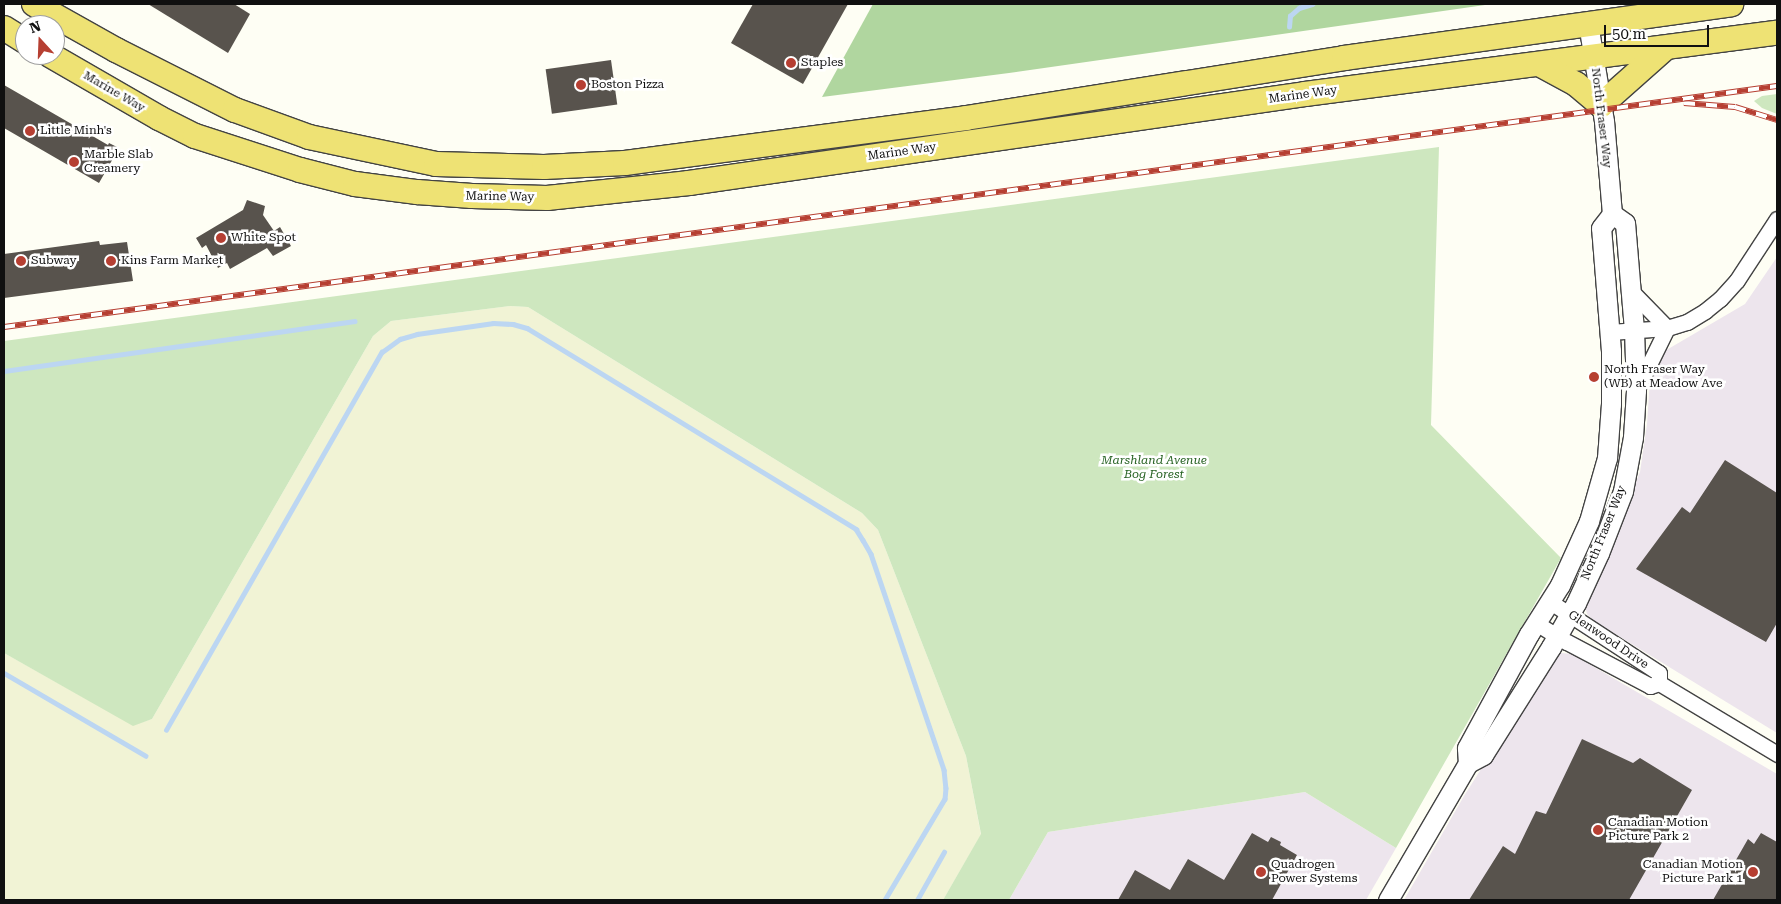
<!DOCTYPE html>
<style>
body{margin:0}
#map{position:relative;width:1781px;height:904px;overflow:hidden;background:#fefef4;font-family:"Roboto Serif",serif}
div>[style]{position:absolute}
.industrial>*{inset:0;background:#ede5ed}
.farmland>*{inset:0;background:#f1f3d5}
.green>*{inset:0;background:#cee7bf}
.forest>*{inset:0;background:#b0d69f}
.stream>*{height:4.5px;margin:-2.25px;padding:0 2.25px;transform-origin:2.25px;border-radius:2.25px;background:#bcd6f2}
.building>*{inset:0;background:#58534d;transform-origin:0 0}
.roads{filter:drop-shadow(1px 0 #434343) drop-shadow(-1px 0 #434343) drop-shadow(0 1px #434343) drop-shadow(0 -1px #434343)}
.minor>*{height:15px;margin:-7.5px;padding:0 7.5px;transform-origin:7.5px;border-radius:7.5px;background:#fff}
.tertiary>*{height:19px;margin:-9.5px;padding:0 9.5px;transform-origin:9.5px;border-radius:9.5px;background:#fff}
.primary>*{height:24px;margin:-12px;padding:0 12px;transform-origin:12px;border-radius:12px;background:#eee274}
.rail>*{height:5.5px;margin-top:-2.75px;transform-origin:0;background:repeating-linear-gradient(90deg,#fff 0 11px,#b63f32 0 22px);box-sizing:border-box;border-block:1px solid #b63f32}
.dots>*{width:14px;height:14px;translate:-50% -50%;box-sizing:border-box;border:2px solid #fff;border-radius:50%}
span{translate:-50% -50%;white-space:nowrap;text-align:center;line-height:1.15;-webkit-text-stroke:5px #fff;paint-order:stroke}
.poi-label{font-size:12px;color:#101010}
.left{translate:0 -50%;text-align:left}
.right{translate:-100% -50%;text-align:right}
.street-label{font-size:12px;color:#101010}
.park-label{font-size:12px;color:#286324;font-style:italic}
.frame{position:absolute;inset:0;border:5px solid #101010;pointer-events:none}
.north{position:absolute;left:15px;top:15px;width:50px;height:50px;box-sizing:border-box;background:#fff;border:1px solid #9f9f9f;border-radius:50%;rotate:340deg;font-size:14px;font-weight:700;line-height:20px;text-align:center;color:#101010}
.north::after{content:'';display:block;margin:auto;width:18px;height:22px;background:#b63f32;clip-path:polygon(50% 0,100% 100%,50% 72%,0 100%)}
.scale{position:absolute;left:1604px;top:25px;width:105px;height:22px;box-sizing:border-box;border:2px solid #101010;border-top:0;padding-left:6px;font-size:15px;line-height:18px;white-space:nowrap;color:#101010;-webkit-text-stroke:4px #fff;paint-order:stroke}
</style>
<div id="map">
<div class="industrial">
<div style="clip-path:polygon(1777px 257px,1777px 733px,1594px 621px,1587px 614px,1585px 605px,1640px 472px,1647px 424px,1650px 379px,1663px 352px,1745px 304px)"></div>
<div style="clip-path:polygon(1561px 653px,1572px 654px,1777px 774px,1777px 900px,1404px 900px,1464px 796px,1549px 662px)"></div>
<div style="clip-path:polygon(1305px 792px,1396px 848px,1366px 900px,1009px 900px,1048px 832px)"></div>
</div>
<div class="farmland">
<div style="clip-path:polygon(510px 306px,528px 307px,862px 513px,878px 530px,966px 756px,981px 835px,943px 900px,4px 900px,4px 653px,133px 725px,152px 719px,373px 336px,391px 321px)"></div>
</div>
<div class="green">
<div style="clip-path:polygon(1777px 94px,1777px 114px,1762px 108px,1754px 101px,1762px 96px)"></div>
<div style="clip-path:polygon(1439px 147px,1431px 425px,1561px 558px,1396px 848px,1305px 792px,1048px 832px,1009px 900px,943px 900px,981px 834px,966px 756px,878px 530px,862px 513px,528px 307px,510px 306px,391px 321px,373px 336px,152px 719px,133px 726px,4px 653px,4px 341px)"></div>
</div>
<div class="forest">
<div style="clip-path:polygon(873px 4px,1492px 4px,1009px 73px,822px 97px)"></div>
</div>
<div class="stream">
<div style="left:1289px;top:27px;width:11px;rotate:-85deg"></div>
<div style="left:1290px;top:16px;width:12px;rotate:-42deg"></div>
<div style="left:1299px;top:8px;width:14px;rotate:-17deg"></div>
<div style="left:4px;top:371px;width:354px;rotate:-8.1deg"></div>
<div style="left:4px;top:673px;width:164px;rotate:30.3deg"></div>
<div style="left:166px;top:730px;width:435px;rotate:-60.3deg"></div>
<div style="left:382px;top:352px;width:22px;rotate:-36deg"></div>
<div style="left:400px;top:339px;width:18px;rotate:-16deg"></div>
<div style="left:417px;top:334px;width:77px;rotate:-8.2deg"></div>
<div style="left:493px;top:323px;width:20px;rotate:3deg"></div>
<div style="left:513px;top:324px;width:15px;rotate:16deg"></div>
<div style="left:527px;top:328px;width:386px;rotate:31.4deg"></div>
<div style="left:856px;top:529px;width:13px;rotate:58deg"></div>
<div style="left:863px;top:540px;width:16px;rotate:60deg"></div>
<div style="left:871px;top:554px;width:228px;rotate:71.3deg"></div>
<div style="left:944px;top:770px;width:18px;rotate:84deg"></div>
<div style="left:946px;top:788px;width:11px;rotate:95deg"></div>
<div style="left:945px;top:799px;width:117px;rotate:120.7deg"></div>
<div style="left:917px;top:900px;width:55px;rotate:-60.6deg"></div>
</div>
<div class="building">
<div style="clip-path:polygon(148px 4px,234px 4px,250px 14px,228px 53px)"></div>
<div style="clip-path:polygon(753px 4px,848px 4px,803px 84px,731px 43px)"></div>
<div style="left:611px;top:60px;width:45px;height:66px;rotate:82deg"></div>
<div style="clip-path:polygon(4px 85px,108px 145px,109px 143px,119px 148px,99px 183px,4px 128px)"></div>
<div style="clip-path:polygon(247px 200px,265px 206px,263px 215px,274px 231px,280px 227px,291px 246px,273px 256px,267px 248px,230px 269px,227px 263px,218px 268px,206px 245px,202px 248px,196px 238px,243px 210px)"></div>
<div style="clip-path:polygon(99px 241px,100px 245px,127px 242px,133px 281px,4px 298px,4px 254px)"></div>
<div style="clip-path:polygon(1725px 460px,1777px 493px,1777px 623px,1766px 642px,1636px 569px,1682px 507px,1690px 513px)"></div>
<div style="clip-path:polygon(1582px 739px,1633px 763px,1640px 758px,1692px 790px,1629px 900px,1469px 900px,1503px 846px,1515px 854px,1536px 811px,1546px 814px)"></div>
<div style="clip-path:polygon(1252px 833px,1268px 842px,1271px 837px,1281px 842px,1280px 845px,1297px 855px,1272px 900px,1118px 900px,1135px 870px,1170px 890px,1188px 859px,1224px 880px)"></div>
<div style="clip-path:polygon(1761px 833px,1777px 842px,1777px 900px,1713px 900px,1748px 839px,1754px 844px)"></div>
</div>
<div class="roads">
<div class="minor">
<div style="left:1632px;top:292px;width:50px;rotate:45.8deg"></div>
<div style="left:1667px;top:328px;width:68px;rotate:116.2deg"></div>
<div style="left:1610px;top:332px;width:57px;rotate:-4deg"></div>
<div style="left:1667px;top:328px;width:21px;rotate:-17deg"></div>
<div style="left:1687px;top:322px;width:21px;rotate:-31deg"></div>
<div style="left:1705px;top:311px;width:19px;rotate:-39deg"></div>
<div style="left:1720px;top:299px;width:25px;rotate:-48deg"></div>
<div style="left:1737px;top:280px;width:73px;rotate:-56.7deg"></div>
<div style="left:1549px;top:601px;width:131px;rotate:33.2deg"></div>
<div style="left:1659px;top:673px;width:10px;rotate:90deg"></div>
<div style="left:1536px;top:623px;width:36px;rotate:32deg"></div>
<div style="left:1567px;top:642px;width:94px;rotate:27.9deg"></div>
<div style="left:1650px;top:686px;width:9px;rotate:-18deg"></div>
<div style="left:1659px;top:683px;width:138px;rotate:31deg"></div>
</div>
<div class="tertiary">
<div style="left:1468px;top:763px;width:15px;rotate:-94deg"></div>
<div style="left:1467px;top:748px;width:130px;rotate:-61.5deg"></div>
<div style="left:1529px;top:634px;width:58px;rotate:-57.7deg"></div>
<div style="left:1560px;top:585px;width:70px;rotate:-65.6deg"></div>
<div style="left:1589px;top:521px;width:66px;rotate:-74.1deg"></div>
<div style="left:1607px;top:458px;width:54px;rotate:-85.8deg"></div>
<div style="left:1611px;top:404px;width:53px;rotate:-90deg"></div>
<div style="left:1611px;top:351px;width:123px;rotate:-94.6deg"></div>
<div style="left:1601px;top:228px;width:18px;rotate:-52deg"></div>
<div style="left:1612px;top:214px;width:93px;rotate:-94.9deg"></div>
<div style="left:1604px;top:121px;width:99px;rotate:-99.3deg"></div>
<div style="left:1388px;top:900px;width:159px;rotate:-59.7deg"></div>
<div style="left:1468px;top:763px;width:17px;rotate:-28deg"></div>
<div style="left:1483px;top:755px;width:128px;rotate:-57.8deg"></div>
<div style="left:1551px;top:647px;width:51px;rotate:-60.4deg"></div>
<div style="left:1576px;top:603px;width:55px;rotate:-65.3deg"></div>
<div style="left:1599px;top:553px;width:66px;rotate:-68.8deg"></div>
<div style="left:1623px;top:491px;width:55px;rotate:-79.5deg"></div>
<div style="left:1633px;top:437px;width:47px;rotate:-86.3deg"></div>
<div style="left:1636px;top:390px;width:60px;rotate:-91.9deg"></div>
<div style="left:1634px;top:330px;width:107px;rotate:-94.8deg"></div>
<div style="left:1625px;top:223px;width:16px;rotate:-145deg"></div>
</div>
<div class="primary">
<div style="left:34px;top:4px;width:94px;rotate:29.3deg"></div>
<div style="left:116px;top:50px;width:133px;rotate:26.8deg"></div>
<div style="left:235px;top:110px;width:79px;rotate:20deg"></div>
<div style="left:309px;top:137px;width:130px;rotate:12deg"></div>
<div style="left:436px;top:164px;width:108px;rotate:1.6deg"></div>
<div style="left:544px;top:167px;width:81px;rotate:-2.8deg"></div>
<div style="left:625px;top:163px;width:344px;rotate:-7.5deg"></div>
<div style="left:966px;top:118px;width:383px;rotate:-9deg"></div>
<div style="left:1344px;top:58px;width:391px;rotate:-7.9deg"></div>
<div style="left:4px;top:28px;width:25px;rotate:32deg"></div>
<div style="left:50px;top:55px;width:126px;rotate:30deg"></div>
<div style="left:159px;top:118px;width:40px;rotate:26.6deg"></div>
<div style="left:195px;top:136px;width:110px;rotate:17.9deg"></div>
<div style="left:300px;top:170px;width:57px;rotate:14.3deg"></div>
<div style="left:355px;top:184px;width:63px;rotate:7.4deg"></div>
<div style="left:417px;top:192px;width:55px;rotate:4.2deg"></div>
<div style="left:472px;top:196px;width:75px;rotate:1.5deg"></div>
<div style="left:547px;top:198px;width:143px;rotate:-6deg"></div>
<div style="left:689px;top:183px;width:622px;rotate:-8.22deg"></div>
<div style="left:1305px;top:94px;width:476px;rotate:-7.4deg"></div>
<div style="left:1539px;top:64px;width:42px;rotate:28.4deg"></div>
<div style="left:1576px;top:84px;width:33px;rotate:40deg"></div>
<div style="left:1601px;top:105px;width:84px;rotate:-41.6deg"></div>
</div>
</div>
<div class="rail">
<div style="left:1684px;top:103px;width:51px;rotate:4.5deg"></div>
<div style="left:1735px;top:107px;width:44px;rotate:17.2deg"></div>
<div style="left:4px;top:327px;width:1789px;rotate:-7.74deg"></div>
</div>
<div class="dots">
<div style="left:791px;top:63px;background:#b63f32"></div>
<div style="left:581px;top:85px;background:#b63f32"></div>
<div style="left:30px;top:131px;background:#b63f32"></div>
<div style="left:74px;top:162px;background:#b63f32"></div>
<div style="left:221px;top:238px;background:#b63f32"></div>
<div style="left:21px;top:261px;background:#b63f32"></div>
<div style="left:111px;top:261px;background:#b63f32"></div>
<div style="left:1594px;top:377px;background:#b63f32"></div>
<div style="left:1598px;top:830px;background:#b63f32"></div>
<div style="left:1261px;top:872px;background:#b63f32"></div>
<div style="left:1753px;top:872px;background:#b63f32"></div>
</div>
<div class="poi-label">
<span class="left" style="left:801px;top:63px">Staples</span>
<span class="left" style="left:591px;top:85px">Boston Pizza</span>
<span class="left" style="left:40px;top:131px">Little Minh's</span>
<span class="left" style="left:84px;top:162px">Marble Slab<br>Creamery</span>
<span class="left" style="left:231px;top:238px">White Spot</span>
<span class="left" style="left:31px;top:261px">Subway</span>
<span class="left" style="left:121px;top:261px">Kins Farm Market</span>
<span class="left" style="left:1604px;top:377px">North Fraser Way<br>(WB) at Meadow Ave</span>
<span class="left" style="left:1608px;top:830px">Canadian Motion<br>Picture Park 2</span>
<span class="left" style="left:1271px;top:872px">Quadrogen<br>Power Systems</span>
<span class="right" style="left:1743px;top:872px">Canadian Motion<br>Picture Park 1</span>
</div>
<div class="street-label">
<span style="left:114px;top:92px;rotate:30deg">Marine Way</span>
<span style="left:1303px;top:95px;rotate:-8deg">Marine Way</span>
<span style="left:1601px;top:118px;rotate:83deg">North Fraser Way</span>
<span style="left:902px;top:152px;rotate:-8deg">Marine Way</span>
<span style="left:500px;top:197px;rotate:1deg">Marine Way</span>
<span style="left:1604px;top:533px;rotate:-68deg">North Fraser Way</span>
<span style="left:1608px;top:640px;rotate:34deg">Glenwood Drive</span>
</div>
<div class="park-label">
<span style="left:1154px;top:468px">Marshland Avenue<br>Bog Forest</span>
</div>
<div class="frame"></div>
<div class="north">N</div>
<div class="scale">50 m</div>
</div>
